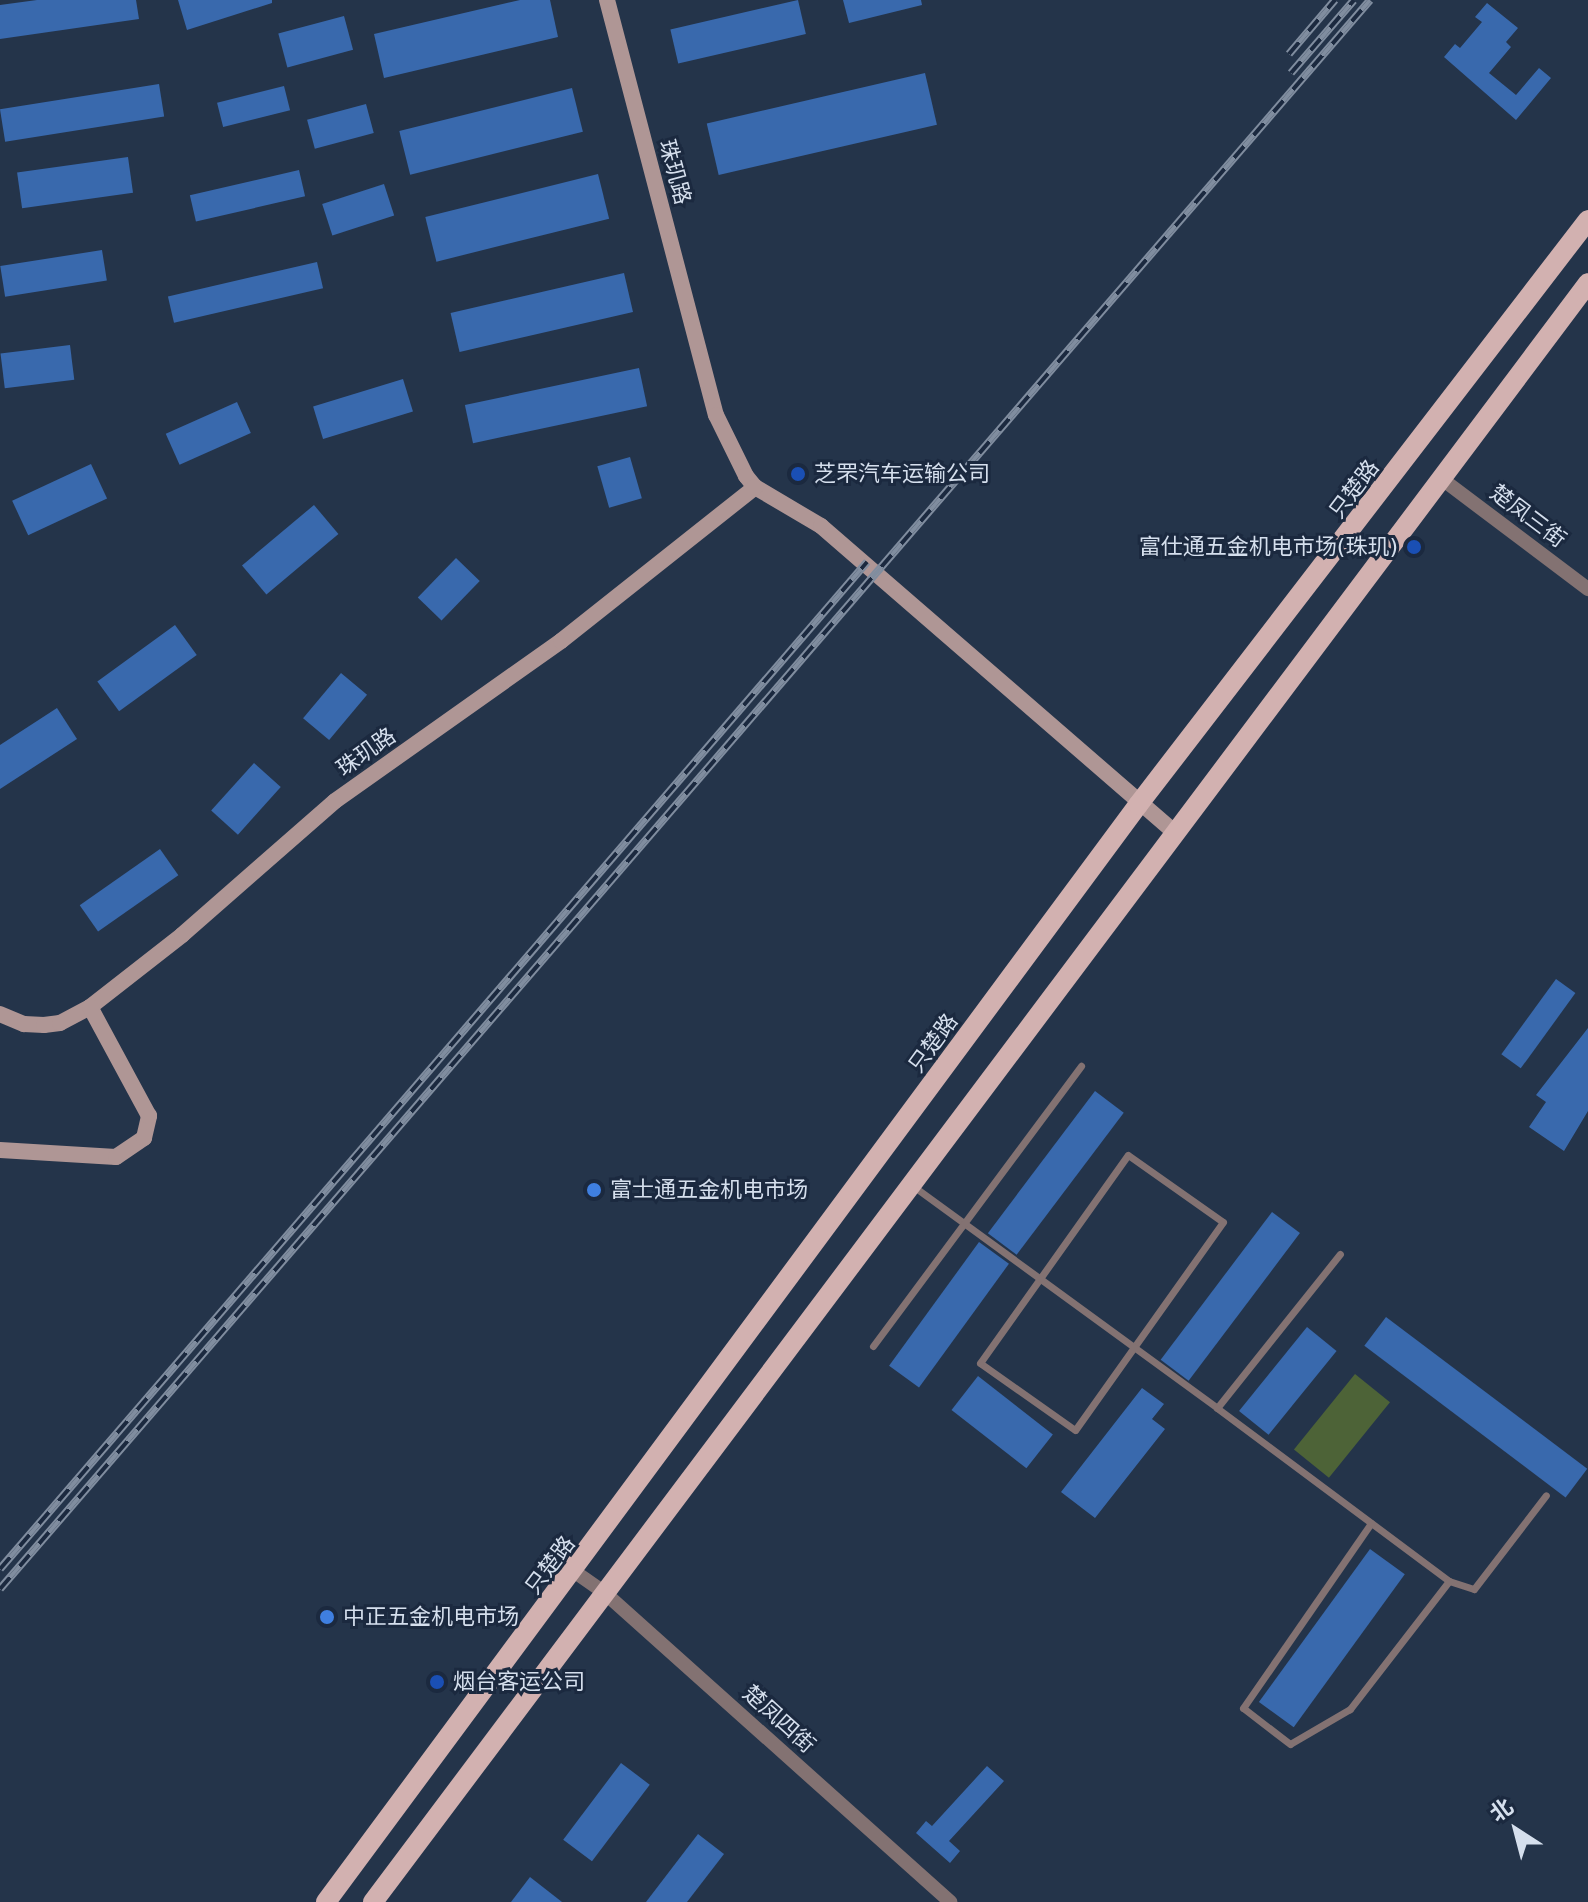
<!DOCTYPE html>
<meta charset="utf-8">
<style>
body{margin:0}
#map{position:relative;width:1588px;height:1902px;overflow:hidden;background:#24344a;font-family:"DejaVu Sans","Noto Sans SC",sans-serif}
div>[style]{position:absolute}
.green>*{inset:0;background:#4d6337;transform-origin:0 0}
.building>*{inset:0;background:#3969ad;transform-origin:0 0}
.lane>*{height:7px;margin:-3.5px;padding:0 3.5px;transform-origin:3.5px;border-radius:3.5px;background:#837272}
.street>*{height:14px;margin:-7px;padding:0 7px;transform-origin:7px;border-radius:7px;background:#837272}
.secondary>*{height:16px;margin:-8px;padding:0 8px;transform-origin:8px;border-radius:8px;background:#af9695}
.primary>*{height:20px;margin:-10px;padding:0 10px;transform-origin:10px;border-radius:10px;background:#d2b1b0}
.rail>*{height:8px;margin-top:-4px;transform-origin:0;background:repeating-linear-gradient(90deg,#1b293f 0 15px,#808d9f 0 30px);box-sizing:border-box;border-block:2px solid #808d9f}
.dots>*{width:22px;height:22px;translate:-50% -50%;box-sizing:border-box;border:4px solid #1b293f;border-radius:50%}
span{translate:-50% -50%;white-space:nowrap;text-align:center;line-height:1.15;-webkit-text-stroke:6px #1b293f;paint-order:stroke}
.street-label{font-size:22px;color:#d5dfed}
.poi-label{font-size:22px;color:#d5dfed}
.left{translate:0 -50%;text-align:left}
.right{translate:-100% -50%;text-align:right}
.north{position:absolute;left:1476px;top:1790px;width:80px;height:80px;-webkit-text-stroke:6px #1b293f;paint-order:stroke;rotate:324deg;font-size:22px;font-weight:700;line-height:32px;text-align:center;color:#d5dfed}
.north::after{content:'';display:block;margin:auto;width:28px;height:36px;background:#d5dfed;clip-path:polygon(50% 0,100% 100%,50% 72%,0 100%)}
</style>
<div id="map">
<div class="green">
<div style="left:1355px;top:1374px;width:45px;height:97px;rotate:39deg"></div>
</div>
<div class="building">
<div style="clip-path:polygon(37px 0,136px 0,139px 19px,0 39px,0 5px)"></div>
<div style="clip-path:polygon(178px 0,272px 0,272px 3px,187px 30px)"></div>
<div style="clip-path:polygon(520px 0,550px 0,558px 37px,384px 78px,374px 34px)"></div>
<div style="left:798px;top:0;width:35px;height:131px;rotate:77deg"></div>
<div style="clip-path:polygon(843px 0,921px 0,922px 5px,849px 23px)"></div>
<div style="clip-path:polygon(1487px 3px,1518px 28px,1506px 42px,1511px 47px,1489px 73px,1516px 95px,1539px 68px,1551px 78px,1516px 120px,1444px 57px,1455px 44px,1460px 48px,1482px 22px,1475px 17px)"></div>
<div style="left:344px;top:16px;width:35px;height:68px;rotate:75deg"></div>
<div style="left:925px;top:73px;width:53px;height:224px;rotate:77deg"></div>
<div style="left:159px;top:84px;width:33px;height:161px;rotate:81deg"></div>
<div style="left:284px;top:86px;width:25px;height:69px;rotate:76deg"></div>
<div style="left:572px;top:88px;width:45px;height:178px;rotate:76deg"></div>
<div style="left:366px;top:104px;width:30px;height:61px;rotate:75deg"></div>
<div style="left:128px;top:157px;width:36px;height:112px;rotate:82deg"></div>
<div style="left:299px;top:170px;width:27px;height:112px;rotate:77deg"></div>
<div style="left:598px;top:174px;width:46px;height:178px;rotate:76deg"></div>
<div style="left:384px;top:184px;width:33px;height:65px;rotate:72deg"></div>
<div style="left:102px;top:250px;width:31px;height:103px;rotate:81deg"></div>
<div style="left:317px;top:262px;width:27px;height:153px;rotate:77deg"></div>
<div style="left:624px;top:273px;width:40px;height:178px;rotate:77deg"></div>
<div style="left:70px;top:345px;width:35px;height:70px;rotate:83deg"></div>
<div style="left:639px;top:368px;width:39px;height:178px;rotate:78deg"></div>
<div style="left:403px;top:379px;width:34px;height:94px;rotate:73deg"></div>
<div style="left:237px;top:402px;width:34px;height:78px;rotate:66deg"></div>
<div style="left:630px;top:457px;width:43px;height:34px;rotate:74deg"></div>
<div style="left:91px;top:464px;width:38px;height:87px;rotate:65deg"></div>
<div style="left:314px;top:505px;width:38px;height:94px;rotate:50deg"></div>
<div style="left:456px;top:558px;width:33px;height:55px;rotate:44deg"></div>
<div style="left:175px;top:625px;width:37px;height:96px;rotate:54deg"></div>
<div style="left:341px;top:673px;width:34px;height:59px;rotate:40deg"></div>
<div style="clip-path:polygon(57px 708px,77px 739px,0 789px,0 745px)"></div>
<div style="left:254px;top:763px;width:36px;height:64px;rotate:42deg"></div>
<div style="left:160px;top:849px;width:32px;height:98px;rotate:55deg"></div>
<div style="left:1556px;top:979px;width:24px;height:93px;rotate:36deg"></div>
<div style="clip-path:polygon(1588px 1028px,1588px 1111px,1564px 1151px,1529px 1127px,1546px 1102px,1536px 1095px)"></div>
<div style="left:1095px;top:1091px;width:36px;height:178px;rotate:37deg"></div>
<div style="left:1272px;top:1212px;width:35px;height:185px;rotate:37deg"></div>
<div style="left:979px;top:1242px;width:37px;height:153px;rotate:36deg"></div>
<div style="left:1386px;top:1317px;width:252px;height:36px;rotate:37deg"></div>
<div style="left:1307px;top:1327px;width:38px;height:108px;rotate:39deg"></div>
<div style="left:978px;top:1376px;width:95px;height:43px;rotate:38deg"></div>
<div style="clip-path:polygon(1142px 1388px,1164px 1404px,1152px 1419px,1165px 1429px,1095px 1518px,1061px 1492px)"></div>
<div style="left:1370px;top:1549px;width:43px;height:189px;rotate:36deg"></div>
<div style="left:621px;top:1763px;width:36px;height:96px;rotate:37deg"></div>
<div style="clip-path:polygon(987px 1766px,1004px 1781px,949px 1841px,960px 1851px,950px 1863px,916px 1833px,926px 1821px,932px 1826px)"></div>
<div style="clip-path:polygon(698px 1834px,724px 1854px,687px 1902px,646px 1902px)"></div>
<div style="clip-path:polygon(530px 1877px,562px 1902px,511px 1902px)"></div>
</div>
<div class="lane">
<div style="left:1128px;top:1155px;width:116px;rotate:35.2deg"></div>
<div style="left:1223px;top:1222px;width:255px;rotate:125.4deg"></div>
<div style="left:1075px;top:1430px;width:116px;rotate:-144.8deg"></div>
<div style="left:980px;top:1363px;width:255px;rotate:-54.6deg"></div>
<div style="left:913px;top:1186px;width:376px;rotate:36.1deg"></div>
<div style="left:1217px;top:1408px;width:289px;rotate:36.7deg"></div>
<div style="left:1449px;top:1581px;width:162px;rotate:127.7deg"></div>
<div style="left:1350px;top:1709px;width:69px;rotate:149.7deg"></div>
<div style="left:1290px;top:1744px;width:59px;rotate:-142.5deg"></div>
<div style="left:1243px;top:1708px;width:225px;rotate:-55.3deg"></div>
<div style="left:873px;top:1346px;width:349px;rotate:-53.4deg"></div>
<div style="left:1217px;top:1408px;width:197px;rotate:-51.4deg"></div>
<div style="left:1449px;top:1581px;width:26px;rotate:18deg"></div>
<div style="left:1474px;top:1589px;width:118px;rotate:-52.5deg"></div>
</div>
<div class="street">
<div style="left:1442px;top:479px;width:183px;rotate:37deg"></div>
<div style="left:575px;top:1572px;width:38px;rotate:35deg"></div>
<div style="left:606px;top:1594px;width:462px;rotate:41.8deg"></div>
</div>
<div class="secondary">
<div style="left:607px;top:0;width:429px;rotate:75.3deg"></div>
<div style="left:716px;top:415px;width:68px;rotate:63.8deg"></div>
<div style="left:746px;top:476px;width:14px;rotate:51deg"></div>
<div style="left:755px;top:487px;width:77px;rotate:30.6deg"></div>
<div style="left:821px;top:526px;width:466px;rotate:40.9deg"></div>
<div style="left:0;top:1014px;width:26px;rotate:23deg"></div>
<div style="left:24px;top:1024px;width:20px;rotate:3deg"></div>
<div style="left:44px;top:1025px;width:16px;rotate:-7deg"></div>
<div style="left:60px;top:1023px;width:34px;rotate:-28deg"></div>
<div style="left:90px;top:1007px;width:117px;rotate:-38deg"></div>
<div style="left:182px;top:935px;width:203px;rotate:-41.2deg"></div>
<div style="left:335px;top:801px;width:277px;rotate:-35.3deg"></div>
<div style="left:561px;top:641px;width:248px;rotate:-38.4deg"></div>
<div style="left:0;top:1150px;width:116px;rotate:3.5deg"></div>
<div style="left:116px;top:1157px;width:34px;rotate:-34deg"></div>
<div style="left:144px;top:1138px;width:23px;rotate:-77deg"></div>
<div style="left:149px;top:1116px;width:124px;rotate:-118.4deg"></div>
</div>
<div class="primary">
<div style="left:326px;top:1902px;width:1365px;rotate:-53.49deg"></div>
<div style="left:1138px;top:805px;width:738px;rotate:-52.43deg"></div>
<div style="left:373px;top:1902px;width:2024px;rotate:-53.11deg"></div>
</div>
<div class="rail">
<div style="left:1289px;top:54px;width:71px;rotate:-49.6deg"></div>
<div style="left:1291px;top:73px;width:96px;rotate:-49.2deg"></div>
<div style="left:0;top:1569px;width:1329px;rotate:-49.27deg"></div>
<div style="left:0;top:1589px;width:2098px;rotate:-49.23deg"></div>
</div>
<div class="dots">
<div style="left:798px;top:474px;background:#1a4fb4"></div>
<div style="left:1414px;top:547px;background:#1a4fb4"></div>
<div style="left:594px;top:1190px;background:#3f7fe0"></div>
<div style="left:327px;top:1617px;background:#3f7fe0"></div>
<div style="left:437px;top:1682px;background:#1a4fb4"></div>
</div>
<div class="street-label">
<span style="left:675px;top:172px;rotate:75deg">珠玑路</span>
<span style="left:1354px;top:489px;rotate:-53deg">只楚路</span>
<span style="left:1528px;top:516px;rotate:37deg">楚凤三街</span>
<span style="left:366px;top:752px;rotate:-35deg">珠玑路</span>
<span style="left:933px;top:1043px;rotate:-54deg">只楚路</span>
<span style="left:550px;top:1565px;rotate:-53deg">只楚路</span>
<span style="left:779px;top:1719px;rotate:42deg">楚凤四街</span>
</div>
<div class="poi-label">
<span class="left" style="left:814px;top:474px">芝罘汽车运输公司</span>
<span class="right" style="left:1398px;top:547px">富仕通五金机电市场(珠玑)</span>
<span class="left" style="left:610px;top:1190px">富士通五金机电市场</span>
<span class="left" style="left:343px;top:1617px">中正五金机电市场</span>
<span class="left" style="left:453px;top:1682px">烟台客运公司</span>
</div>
<div class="north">北</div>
</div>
